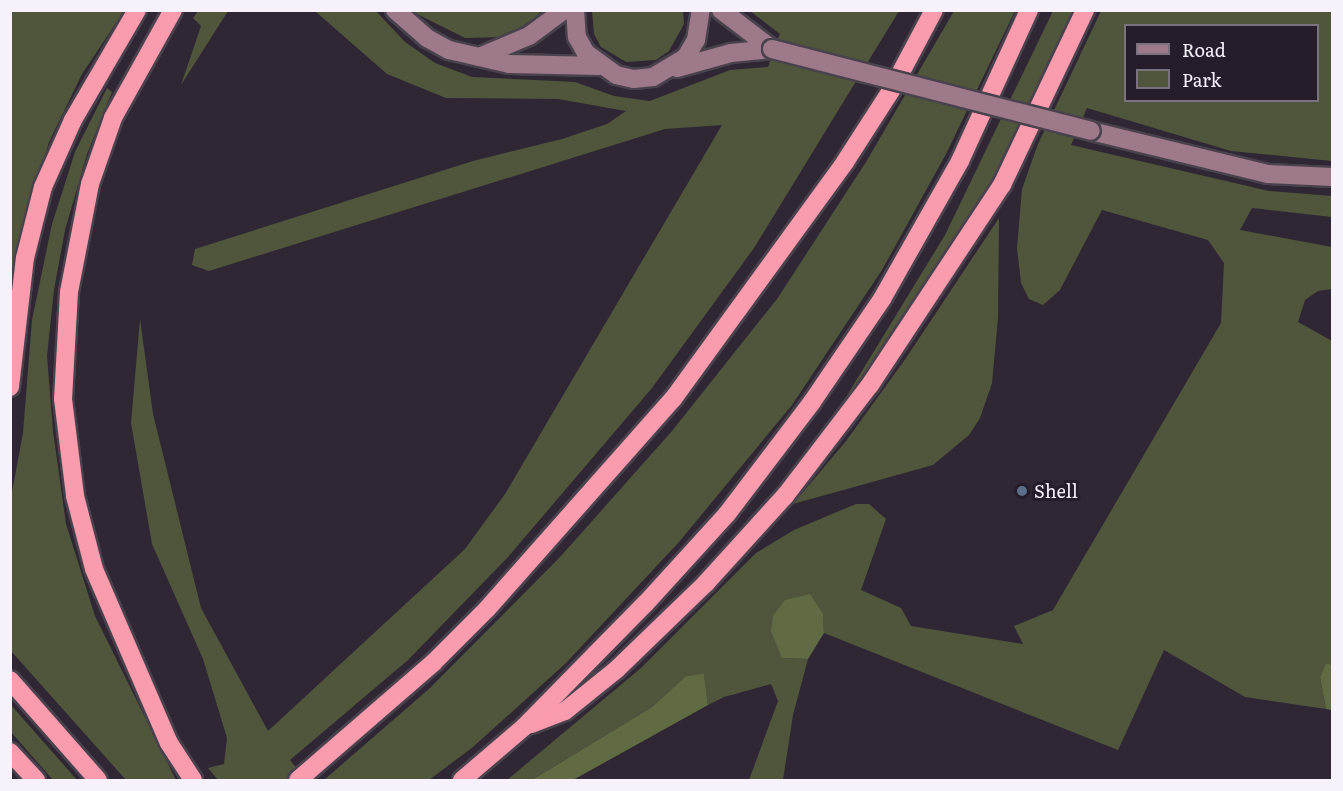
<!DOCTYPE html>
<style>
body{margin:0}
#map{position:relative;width:1343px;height:791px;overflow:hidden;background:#302735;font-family:Literata,serif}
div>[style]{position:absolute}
.green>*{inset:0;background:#4f563c}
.forest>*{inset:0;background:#606b44}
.roads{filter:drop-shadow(2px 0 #49424d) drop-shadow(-2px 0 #49424d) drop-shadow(0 2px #49424d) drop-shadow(0 -2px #49424d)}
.secondary>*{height:18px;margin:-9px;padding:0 9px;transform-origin:9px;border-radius:9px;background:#9d798a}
.highway>*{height:18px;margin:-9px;padding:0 9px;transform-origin:9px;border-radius:9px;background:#fb9bae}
.bridges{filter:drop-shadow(2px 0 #49424d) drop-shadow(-2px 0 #49424d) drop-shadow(0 2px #49424d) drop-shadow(0 -2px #49424d)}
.secondary-bridge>*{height:18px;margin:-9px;padding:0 9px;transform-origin:9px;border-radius:9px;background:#9d798a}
.dots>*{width:16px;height:16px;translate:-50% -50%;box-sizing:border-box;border:3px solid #261d2b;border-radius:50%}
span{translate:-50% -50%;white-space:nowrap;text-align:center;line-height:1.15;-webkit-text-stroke:6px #261d2b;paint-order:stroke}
.poi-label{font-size:18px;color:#f7f1fb}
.left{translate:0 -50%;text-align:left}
.frame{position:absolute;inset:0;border:12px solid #f7f1fb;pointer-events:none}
.legend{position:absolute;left:1124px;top:24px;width:195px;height:78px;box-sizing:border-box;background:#261d2b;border:2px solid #7a727e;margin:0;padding:8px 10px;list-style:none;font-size:18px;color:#f7f1fb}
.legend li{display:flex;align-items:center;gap:12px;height:30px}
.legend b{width:30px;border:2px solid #7a727e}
</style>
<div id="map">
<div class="green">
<div style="clip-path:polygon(10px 11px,124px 11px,82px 74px,49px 142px,26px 221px,11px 298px)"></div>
<div style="clip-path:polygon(198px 11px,228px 11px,181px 85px,201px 26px,193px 18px)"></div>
<div style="clip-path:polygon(315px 11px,376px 11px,405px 42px,435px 63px,472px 77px,575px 82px,614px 96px,650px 101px,730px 70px,768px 67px,780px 34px,750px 11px,899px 11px,754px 248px,652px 388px,508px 557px,408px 660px,290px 760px,306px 780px,218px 780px,208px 768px,224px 764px,227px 738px,203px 659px,152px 544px,131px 423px,140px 319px,153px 414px,201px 608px,268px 731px,465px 549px,505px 494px,722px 125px,665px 129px,209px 271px,192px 265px,195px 249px,473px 161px,562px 139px,607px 124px,626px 111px,558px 99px,446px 98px,387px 74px)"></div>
<div style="clip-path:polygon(411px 11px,541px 11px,535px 18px,504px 37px,465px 38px)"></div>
<div style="clip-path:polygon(592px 11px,683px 11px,684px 24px,669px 51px,656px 60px,626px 62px,601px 47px,594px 34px)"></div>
<div style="clip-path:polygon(954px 11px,1015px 11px,946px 154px,882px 270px,792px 405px,679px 542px,566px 663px,473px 747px,429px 780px,324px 780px,430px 688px,561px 556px,672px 431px,777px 299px,866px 162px)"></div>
<div style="clip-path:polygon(1053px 11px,1077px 11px,1012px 149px,918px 302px,843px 402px,945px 235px)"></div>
<div style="clip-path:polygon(evenodd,1101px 11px,1332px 11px,1332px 161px,1231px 151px,1087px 108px,1071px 145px,1269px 191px,1332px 196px,1332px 217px,1252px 208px,1240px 230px,1332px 247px,1332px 289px,1318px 291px,1305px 300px,1298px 322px,1332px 341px,1332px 665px,1326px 663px,1320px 677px,1326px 709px,1245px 697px,1164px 650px,1118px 750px,824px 633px,823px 614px,782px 658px,808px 659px,793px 715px,783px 780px,749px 780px,778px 701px,771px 684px,724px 697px,708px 705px,704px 675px,686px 676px,652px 707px,532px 780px,507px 780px,641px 668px,756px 553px,794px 530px,856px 504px,869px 504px,886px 519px,861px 590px,901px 608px,911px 626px,1023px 644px,1014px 626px,1053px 610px,1221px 323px,1224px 263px,1208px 240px,1102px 210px,1060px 290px,1043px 305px,1029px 299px,1021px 283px,1017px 248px,1022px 189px,1038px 144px,1101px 11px,1126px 26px,1318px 26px,1318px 100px,1126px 100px,1126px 26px)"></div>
<div style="clip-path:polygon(107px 88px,112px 92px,87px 154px,65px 230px,54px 290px,47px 356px,53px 431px,66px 524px,95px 616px,176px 780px,126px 780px,11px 651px,11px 497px,23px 433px,32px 320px,52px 224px,75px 152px)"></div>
<div style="clip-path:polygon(999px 218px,998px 318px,992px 383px,980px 418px,969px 435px,933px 465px,793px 504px,846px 441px,906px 358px)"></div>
<div style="clip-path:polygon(11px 705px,77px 780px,53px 780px,11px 732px)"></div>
</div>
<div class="forest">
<div style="clip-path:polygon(810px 594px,823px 614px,824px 633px,808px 659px,782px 658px,771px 631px,773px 616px,785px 600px)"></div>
<div style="clip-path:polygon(1326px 663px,1332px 665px,1332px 710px,1326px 709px,1320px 677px)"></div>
<div style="clip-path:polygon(704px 674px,708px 705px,573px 780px,532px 780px,652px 707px,686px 676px)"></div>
</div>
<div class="roads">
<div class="secondary">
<div style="left:395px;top:10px;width:43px;rotate:41.2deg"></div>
<div style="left:427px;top:38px;width:25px;rotate:29deg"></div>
<div style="left:449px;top:50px;width:62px;rotate:13.1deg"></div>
<div style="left:509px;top:64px;width:90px;rotate:1.3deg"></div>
<div style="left:575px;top:10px;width:27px;rotate:86deg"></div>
<div style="left:577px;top:37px;width:18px;rotate:61deg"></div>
<div style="left:586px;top:53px;width:37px;rotate:36deg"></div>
<div style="left:616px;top:75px;width:18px;rotate:13deg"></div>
<div style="left:634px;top:79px;width:19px;rotate:-6deg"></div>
<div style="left:653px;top:77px;width:39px;rotate:-31deg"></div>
<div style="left:686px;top:57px;width:20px;rotate:-60deg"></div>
<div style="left:696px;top:40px;width:30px;rotate:-81deg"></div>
<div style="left:721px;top:10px;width:64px;rotate:37.4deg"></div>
<div style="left:479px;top:57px;width:54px;rotate:-22.8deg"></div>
<div style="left:529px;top:36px;width:44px;rotate:-36.6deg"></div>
<div style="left:677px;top:68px;width:56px;rotate:-15.5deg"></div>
<div style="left:731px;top:53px;width:41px;rotate:-5.6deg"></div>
<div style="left:1091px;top:131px;width:182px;rotate:13.7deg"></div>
<div style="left:1268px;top:174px;width:64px;rotate:2.7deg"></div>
</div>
<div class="highway">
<div style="left:173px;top:10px;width:124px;rotate:119.1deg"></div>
<div style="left:113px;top:118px;width:70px;rotate:109.2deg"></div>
<div style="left:90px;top:184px;width:110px;rotate:101deg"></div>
<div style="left:69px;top:292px;width:107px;rotate:93.2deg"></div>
<div style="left:63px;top:399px;width:98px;rotate:82.9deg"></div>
<div style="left:75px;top:496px;width:75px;rotate:75.4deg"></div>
<div style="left:94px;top:569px;width:189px;rotate:66.7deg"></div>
<div style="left:169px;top:743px;width:44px;rotate:57deg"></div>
<div style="left:10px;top:387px;width:130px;rotate:-83.4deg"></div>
<div style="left:25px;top:258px;width:73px;rotate:-75.8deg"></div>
<div style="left:43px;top:187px;width:73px;rotate:-65.9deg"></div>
<div style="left:73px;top:120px;width:127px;rotate:-59.8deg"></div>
<div style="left:10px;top:680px;width:133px;rotate:48.7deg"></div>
<div style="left:531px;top:724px;width:36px;rotate:-21deg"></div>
<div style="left:565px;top:711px;width:67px;rotate:-38.9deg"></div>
<div style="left:617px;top:669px;width:124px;rotate:-44deg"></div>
<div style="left:706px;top:583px;width:118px;rotate:-47.8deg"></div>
<div style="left:785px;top:496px;width:140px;rotate:-52.6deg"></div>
<div style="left:870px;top:385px;width:240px;rotate:-56.6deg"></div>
<div style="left:1002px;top:185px;width:194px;rotate:-64.6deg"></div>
<div style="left:10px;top:752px;width:38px;rotate:47deg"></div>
<div style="left:298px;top:780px;width:179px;rotate:-40.9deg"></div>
<div style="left:433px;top:663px;width:76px;rotate:-45deg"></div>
<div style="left:487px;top:609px;width:281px;rotate:-48.5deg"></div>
<div style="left:673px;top:399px;width:293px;rotate:-54deg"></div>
<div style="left:845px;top:162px;width:87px;rotate:-57.2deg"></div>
<div style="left:892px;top:89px;width:89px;rotate:-62deg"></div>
<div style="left:462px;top:780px;width:82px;rotate:-40.5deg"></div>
<div style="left:524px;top:727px;width:174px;rotate:-45.5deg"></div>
<div style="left:646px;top:603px;width:120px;rotate:-47.7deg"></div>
<div style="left:727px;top:514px;width:141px;rotate:-52.8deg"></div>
<div style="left:812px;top:402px;width:125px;rotate:-55.8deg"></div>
<div style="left:882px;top:299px;width:159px;rotate:-60.5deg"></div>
<div style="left:960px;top:161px;width:166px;rotate:-65.4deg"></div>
</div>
</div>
<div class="bridges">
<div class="secondary-bridge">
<div style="left:772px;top:49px;width:329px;rotate:14.4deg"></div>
</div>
</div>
<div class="dots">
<div style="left:1022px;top:491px;background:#5c6f8a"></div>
</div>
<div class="poi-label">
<span class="left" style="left:1034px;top:491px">Shell</span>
</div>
<div class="frame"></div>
<ul class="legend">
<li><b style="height:8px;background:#9d798a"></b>Road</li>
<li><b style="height:16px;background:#4f563c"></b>Park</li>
</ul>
</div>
